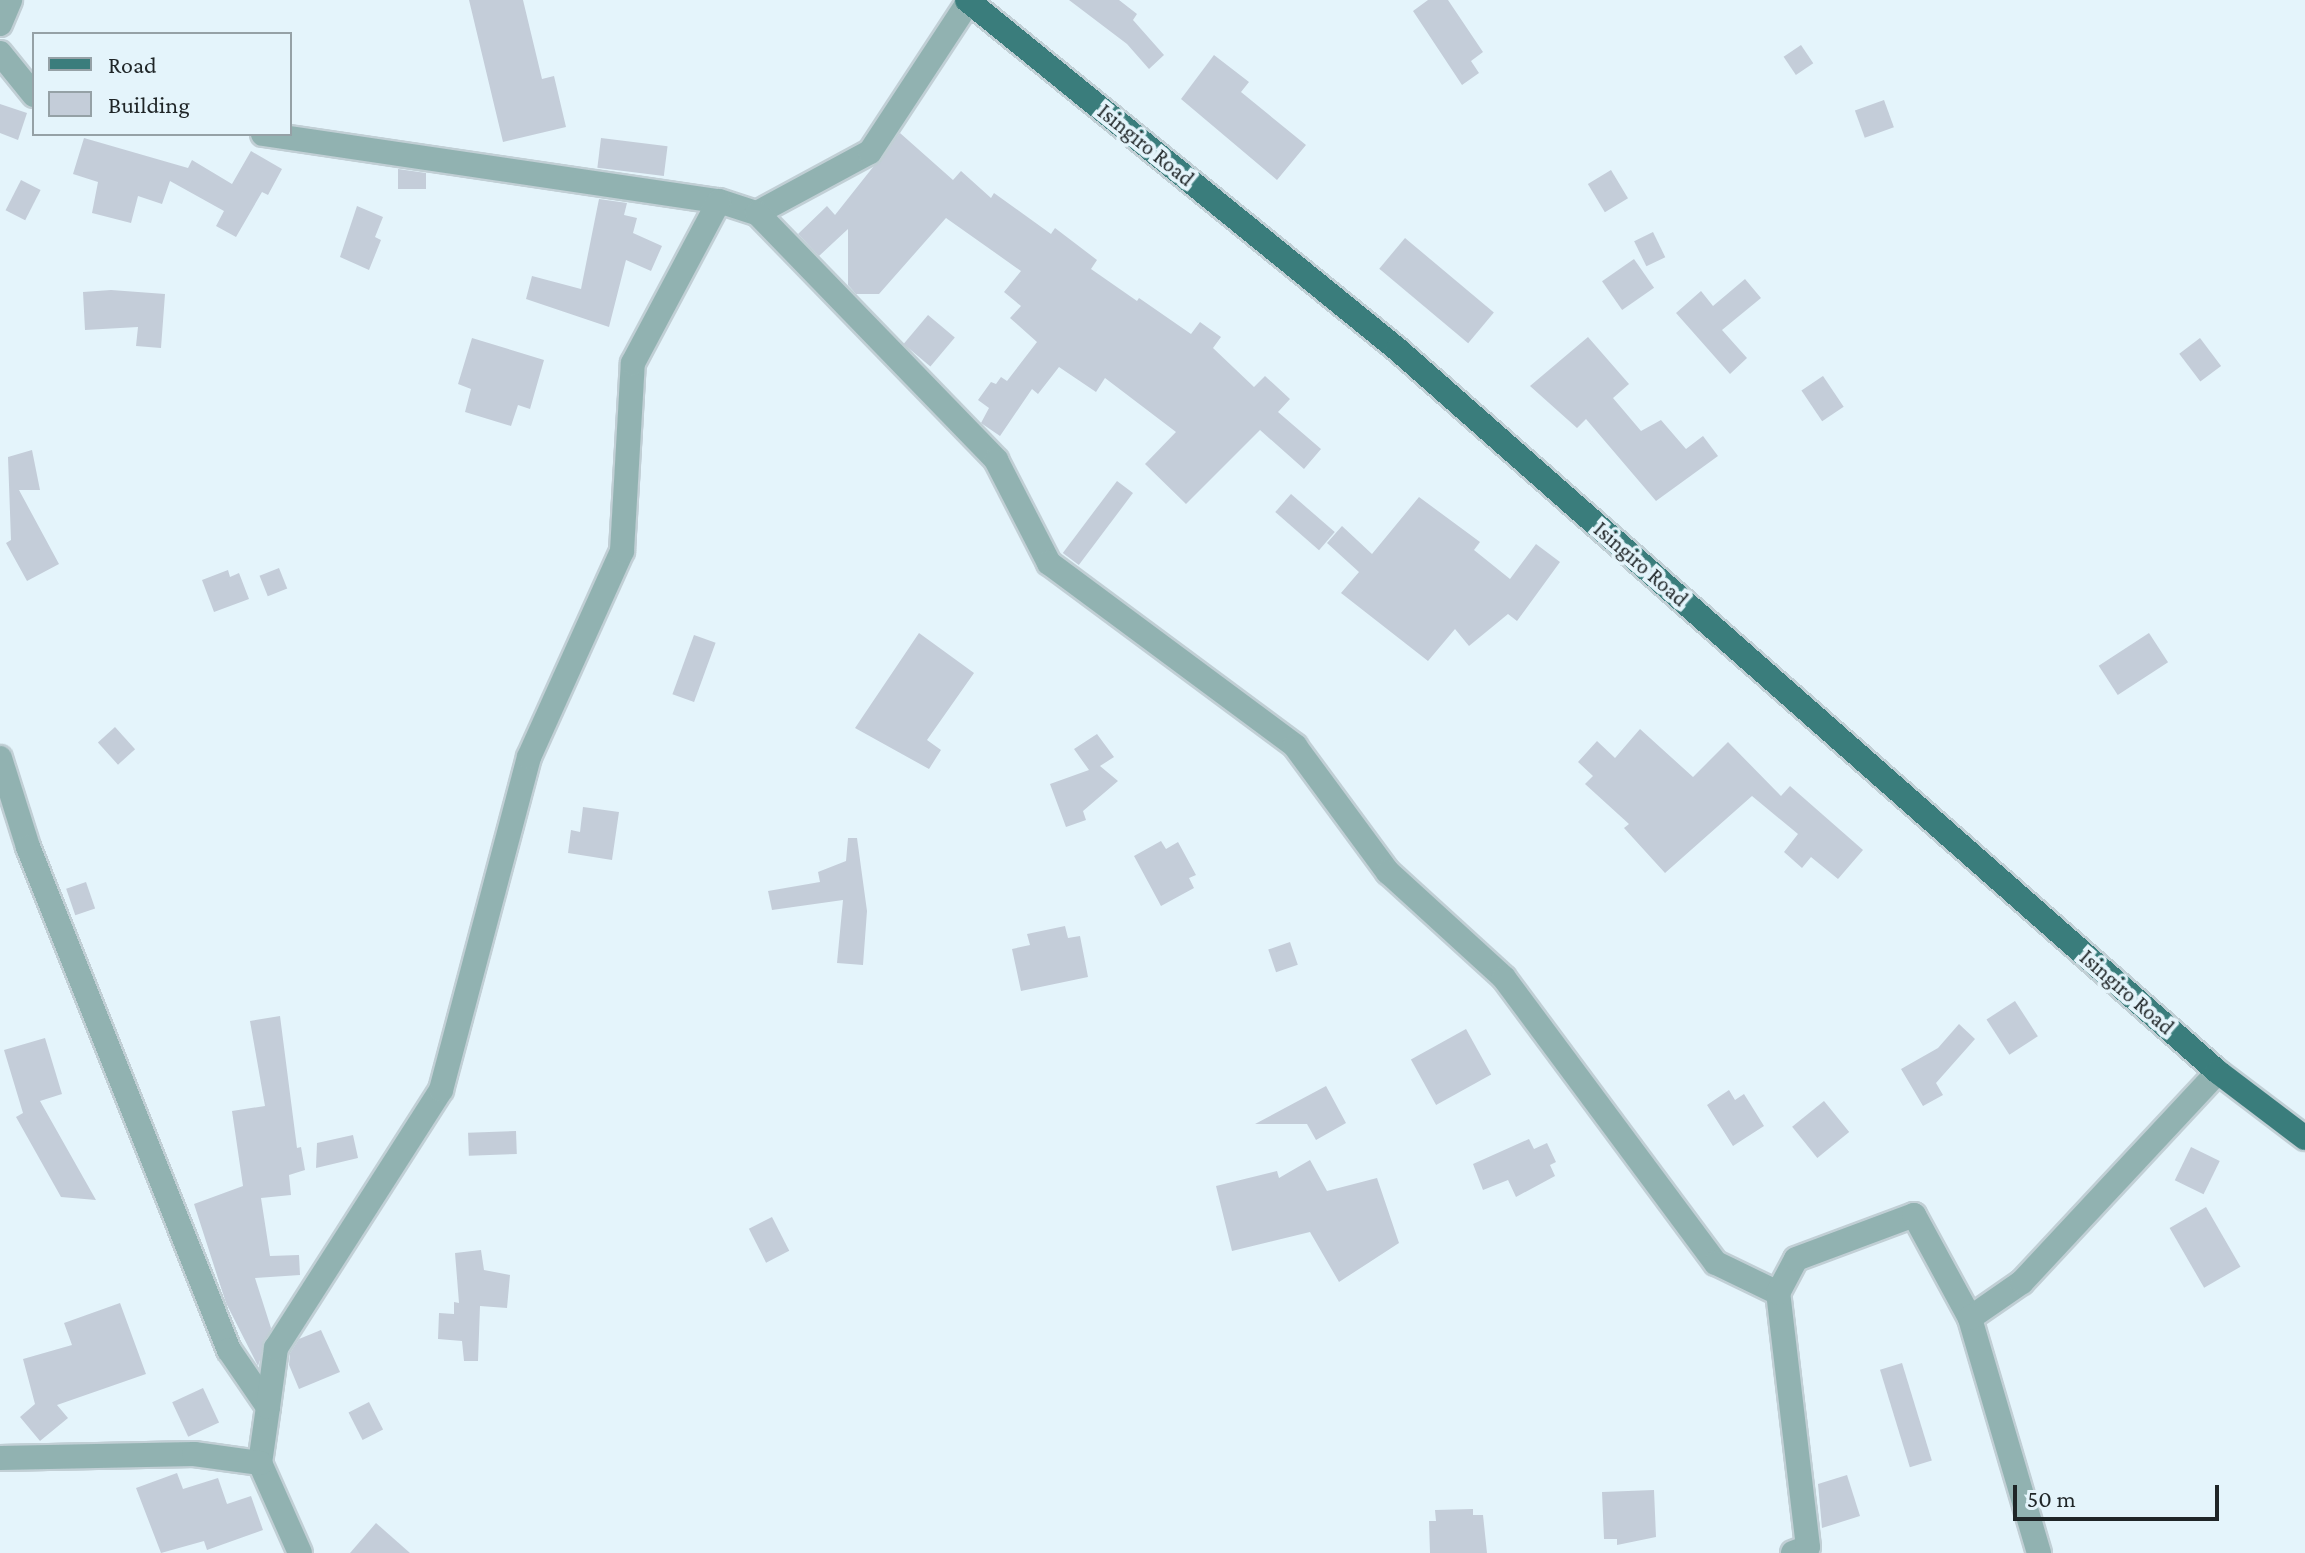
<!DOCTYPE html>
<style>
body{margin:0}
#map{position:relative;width:2305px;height:1553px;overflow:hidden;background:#e4f4fb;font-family:"Crimson Pro",serif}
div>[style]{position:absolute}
.building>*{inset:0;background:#c4cdd9;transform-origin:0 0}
.roads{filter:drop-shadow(2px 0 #c1cfd5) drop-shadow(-2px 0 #c1cfd5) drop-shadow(0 2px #c1cfd5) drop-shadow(0 -2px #c1cfd5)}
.street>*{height:24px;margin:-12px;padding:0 12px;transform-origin:12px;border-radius:12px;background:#91b2b1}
.primary>*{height:24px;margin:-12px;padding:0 12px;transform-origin:12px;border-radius:12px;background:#3a7d7c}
span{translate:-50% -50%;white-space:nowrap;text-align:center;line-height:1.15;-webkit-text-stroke:8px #e4f4fb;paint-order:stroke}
.street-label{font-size:22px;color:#1f2527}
.legend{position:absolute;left:32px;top:32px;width:260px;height:104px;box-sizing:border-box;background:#e4f4fb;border:2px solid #95a1a6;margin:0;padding:10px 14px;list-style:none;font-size:24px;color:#1f2527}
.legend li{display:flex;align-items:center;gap:16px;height:40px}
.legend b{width:40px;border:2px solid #95a1a6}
.scale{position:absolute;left:2013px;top:1485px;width:206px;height:36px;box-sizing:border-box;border:4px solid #1f2527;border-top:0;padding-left:10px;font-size:24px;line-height:28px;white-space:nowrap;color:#1f2527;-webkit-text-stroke:6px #e4f4fb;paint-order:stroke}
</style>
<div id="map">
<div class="building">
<div style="clip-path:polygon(469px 0,523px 0,542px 79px,554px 76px,566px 127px,503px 142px)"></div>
<div style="clip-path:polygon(1069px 0,1119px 0,1137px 14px,1133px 20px,1164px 55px,1149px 69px,1127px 44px)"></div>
<div style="clip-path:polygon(1428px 0,1448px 0,1483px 52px,1471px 61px,1479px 73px,1462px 85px,1413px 11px)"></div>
<div style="left:1801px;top:45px;width:22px;height:21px;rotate:56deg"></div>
<div style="clip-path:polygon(1214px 55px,1249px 82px,1241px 92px,1306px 145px,1277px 180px,1181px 99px)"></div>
<div style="left:1884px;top:100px;width:29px;height:31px;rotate:70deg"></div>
<div style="clip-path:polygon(0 104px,27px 113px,18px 140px,0 133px)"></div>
<div style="clip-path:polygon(900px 133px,953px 180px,961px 171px,991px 198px,994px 193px,1051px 234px,1055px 228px,1097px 260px,1091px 269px,1137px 301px,1139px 298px,1191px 334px,1200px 322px,1221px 337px,1213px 348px,1254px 387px,1265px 376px,1290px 399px,1278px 412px,1321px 449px,1304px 469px,1260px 430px,1186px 504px,1145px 464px,1176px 432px,1105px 378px,1096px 392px,1059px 367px,1038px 394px,1032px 389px,1000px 436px,981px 423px,989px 408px,978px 400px,991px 382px,996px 384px,1001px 377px,1007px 381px,1037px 342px,1010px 318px,1021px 306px,1004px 292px,1021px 271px,946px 218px,879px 294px,856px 294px,848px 285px,848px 229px,819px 256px,798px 234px,827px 206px,835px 215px)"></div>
<div style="clip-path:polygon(84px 138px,188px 168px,192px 160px,232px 184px,251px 151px,282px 169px,268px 195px,262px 192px,236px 237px,216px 226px,224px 211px,170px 181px,162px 204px,138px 196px,131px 223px,92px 213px,98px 182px,73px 174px)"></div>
<div style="left:601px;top:138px;width:67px;height:30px;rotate:7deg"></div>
<div style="clip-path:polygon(398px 169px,426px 173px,426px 189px,398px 189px)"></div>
<div style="left:1611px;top:170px;width:33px;height:27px;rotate:59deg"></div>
<div style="left:21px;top:180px;width:22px;height:34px;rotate:27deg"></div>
<div style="clip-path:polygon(599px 199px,627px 203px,624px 215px,637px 218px,633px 233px,662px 246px,651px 271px,626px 260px,609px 327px,526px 299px,532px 276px,581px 289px)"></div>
<div style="clip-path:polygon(357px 206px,383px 217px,375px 237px,381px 240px,369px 270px,340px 257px)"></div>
<div style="left:1653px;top:232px;width:28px;height:21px;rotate:64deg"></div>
<div style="left:1405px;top:238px;width:116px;height:40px;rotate:40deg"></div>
<div style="left:1634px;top:259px;width:35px;height:39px;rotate:55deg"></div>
<div style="clip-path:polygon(1745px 279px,1761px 298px,1722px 330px,1747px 358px,1730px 374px,1676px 313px,1701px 291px,1713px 306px)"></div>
<div style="clip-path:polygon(111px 290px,165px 294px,161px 348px,136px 346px,138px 327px,85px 330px,83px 292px)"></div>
<div style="left:928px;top:315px;width:35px;height:38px;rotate:40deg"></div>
<div style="clip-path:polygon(1588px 337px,1629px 384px,1613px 398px,1641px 431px,1661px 420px,1686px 449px,1703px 436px,1718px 456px,1656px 501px,1586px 419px,1577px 428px,1530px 386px)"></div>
<div style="clip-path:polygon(472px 338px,544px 360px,530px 409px,518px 405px,511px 426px,465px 412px,471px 389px,458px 384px)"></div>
<div style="left:2200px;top:338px;width:35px;height:26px;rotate:53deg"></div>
<div style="left:1823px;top:376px;width:37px;height:26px;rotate:56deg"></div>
<div style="clip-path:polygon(32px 450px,40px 490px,19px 490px,59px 564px,27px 581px,6px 543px,11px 540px,8px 457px)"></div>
<div style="left:1117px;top:481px;width:20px;height:90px;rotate:37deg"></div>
<div style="left:1291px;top:494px;width:58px;height:24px;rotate:41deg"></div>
<div style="clip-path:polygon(1419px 497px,1480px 542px,1474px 550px,1510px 579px,1536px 544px,1560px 562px,1517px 621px,1508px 614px,1469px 646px,1455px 629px,1428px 661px,1341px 593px,1359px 572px,1327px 543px,1342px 526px,1372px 554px)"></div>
<div style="left:279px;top:568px;width:22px;height:21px;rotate:68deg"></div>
<div style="clip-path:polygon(228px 570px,230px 577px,239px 573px,249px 599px,214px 612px,202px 580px)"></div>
<div style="clip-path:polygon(919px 633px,974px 673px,927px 740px,941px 750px,929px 769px,855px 728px)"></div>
<div style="left:2149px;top:633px;width:35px;height:60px;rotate:57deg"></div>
<div style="left:694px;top:635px;width:23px;height:63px;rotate:20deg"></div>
<div style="left:115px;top:727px;width:30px;height:23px;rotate:48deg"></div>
<div style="clip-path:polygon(1640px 729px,1693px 777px,1728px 742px,1781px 796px,1790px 786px,1863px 850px,1838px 879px,1811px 857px,1802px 868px,1784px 852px,1798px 834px,1752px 796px,1665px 873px,1624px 828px,1629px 824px,1585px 784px,1593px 776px,1578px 762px,1597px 741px,1615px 758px)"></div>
<div style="clip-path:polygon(1097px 734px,1114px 757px,1100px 766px,1118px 781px,1083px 811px,1086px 820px,1066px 827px,1050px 784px,1089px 770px,1074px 749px)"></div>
<div style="clip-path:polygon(583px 807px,619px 812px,612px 860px,568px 853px,571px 830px,580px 832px)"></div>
<div style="clip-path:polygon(848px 838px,857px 838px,867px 911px,863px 965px,837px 963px,843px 900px,772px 910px,768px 891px,820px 882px,818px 872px,846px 861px)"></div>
<div style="clip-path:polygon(1161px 841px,1166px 849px,1178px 842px,1196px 875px,1189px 878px,1194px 888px,1161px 906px,1134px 856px)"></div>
<div style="left:86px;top:882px;width:28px;height:21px;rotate:71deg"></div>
<div style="clip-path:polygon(1065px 926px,1068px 938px,1080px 936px,1088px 977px,1021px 991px,1012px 949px,1030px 945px,1027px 934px)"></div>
<div style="left:1290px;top:942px;width:24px;height:23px;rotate:71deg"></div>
<div style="left:2015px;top:1001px;width:42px;height:34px;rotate:57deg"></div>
<div style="clip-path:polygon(280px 1016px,297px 1148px,301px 1147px,305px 1170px,289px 1175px,291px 1195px,261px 1198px,270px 1256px,299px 1255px,300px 1275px,255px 1278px,271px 1328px,258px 1366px,226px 1303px,194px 1204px,243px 1186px,232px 1111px,265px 1106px,250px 1021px)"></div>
<div style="clip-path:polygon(1959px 1024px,1975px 1039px,1936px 1083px,1943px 1095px,1923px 1106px,1901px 1069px,1938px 1048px)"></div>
<div style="left:1466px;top:1029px;width:52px;height:63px;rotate:61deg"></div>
<div style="clip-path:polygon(45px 1038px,62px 1094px,40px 1101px,96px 1200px,61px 1197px,16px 1117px,23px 1113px,4px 1050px)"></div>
<div style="clip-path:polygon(1326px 1086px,1346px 1123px,1316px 1140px,1307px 1124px,1255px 1124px)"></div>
<div style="clip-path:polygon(1729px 1090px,1735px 1100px,1744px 1094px,1764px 1126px,1733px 1146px,1707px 1105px)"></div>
<div style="left:1824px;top:1101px;width:40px;height:41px;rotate:51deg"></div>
<div style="left:516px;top:1131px;width:23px;height:48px;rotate:88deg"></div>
<div style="clip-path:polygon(353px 1135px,358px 1158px,316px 1168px,317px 1143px)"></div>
<div style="clip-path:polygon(1529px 1139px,1534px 1149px,1547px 1143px,1556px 1162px,1550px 1165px,1555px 1176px,1516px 1197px,1508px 1180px,1483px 1190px,1473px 1164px)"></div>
<div style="left:2191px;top:1147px;width:32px;height:37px;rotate:26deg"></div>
<div style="clip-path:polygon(1310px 1160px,1327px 1191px,1377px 1178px,1399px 1243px,1339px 1282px,1310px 1232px,1232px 1251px,1216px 1186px,1277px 1171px,1279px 1178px)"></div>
<div style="left:2206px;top:1207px;width:69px;height:42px;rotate:60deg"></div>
<div style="left:772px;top:1217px;width:38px;height:26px;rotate:63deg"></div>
<div style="clip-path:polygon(481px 1250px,484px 1270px,510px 1275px,507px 1308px,480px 1306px,478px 1361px,464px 1361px,462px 1341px,438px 1339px,439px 1313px,454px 1314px,454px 1302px,459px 1303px,455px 1253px)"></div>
<div style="clip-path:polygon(120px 1303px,146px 1374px,57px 1405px,68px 1418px,40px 1441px,20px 1417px,35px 1404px,23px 1359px,72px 1345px,64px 1323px)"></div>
<div style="clip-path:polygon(321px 1330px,340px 1372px,299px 1389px,289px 1365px,290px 1353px,299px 1339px)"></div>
<div style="left:1902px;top:1363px;width:102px;height:23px;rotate:73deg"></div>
<div style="left:203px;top:1388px;width:38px;height:34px;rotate:65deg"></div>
<div style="left:369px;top:1402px;width:31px;height:23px;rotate:63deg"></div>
<div style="clip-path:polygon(177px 1473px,183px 1489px,218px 1478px,227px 1504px,251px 1496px,263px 1530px,207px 1550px,204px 1541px,161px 1553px,136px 1488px)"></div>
<div style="clip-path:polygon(1847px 1475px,1860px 1516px,1822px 1528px,1818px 1484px)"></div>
<div style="clip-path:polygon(1654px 1490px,1656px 1537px,1617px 1545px,1617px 1539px,1604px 1539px,1602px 1492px)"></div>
<div style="clip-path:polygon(1473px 1509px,1473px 1515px,1483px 1515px,1487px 1553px,1430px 1553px,1429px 1521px,1436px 1521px,1435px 1510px)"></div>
<div style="clip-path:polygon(376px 1523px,410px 1553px,350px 1553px)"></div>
</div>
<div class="roads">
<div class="street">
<div style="left:0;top:24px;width:26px;rotate:-67deg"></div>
<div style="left:0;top:53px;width:54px;rotate:51deg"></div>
<div style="left:263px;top:134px;width:461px;rotate:8.4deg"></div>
<div style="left:719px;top:201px;width:40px;rotate:18deg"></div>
<div style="left:757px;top:213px;width:128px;rotate:-28.4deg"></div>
<div style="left:870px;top:152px;width:181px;rotate:-56.7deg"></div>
<div style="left:757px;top:213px;width:344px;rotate:45.9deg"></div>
<div style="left:996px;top:460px;width:116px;rotate:62.8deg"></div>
<div style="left:1049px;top:563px;width:307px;rotate:36.6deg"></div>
<div style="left:1295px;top:746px;width:157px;rotate:53.6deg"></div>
<div style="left:1388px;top:872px;width:157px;rotate:42.4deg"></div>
<div style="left:1504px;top:978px;width:355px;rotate:53.4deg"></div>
<div style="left:1716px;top:1263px;width:69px;rotate:25.8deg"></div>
<div style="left:0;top:758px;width:93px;rotate:72.5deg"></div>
<div style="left:28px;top:847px;width:542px;rotate:68.22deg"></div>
<div style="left:229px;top:1350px;width:69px;rotate:55.6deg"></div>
<div style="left:268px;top:1407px;width:57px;rotate:98.1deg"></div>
<div style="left:260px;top:1463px;width:98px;rotate:66deg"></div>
<div style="left:268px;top:1407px;width:60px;rotate:-82.3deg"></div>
<div style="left:276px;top:1348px;width:306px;rotate:-57.4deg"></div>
<div style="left:441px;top:1090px;width:344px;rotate:-75.2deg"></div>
<div style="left:529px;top:757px;width:226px;rotate:-65.7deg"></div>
<div style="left:622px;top:551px;width:188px;rotate:-86.7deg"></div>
<div style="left:633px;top:363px;width:183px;rotate:-62deg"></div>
<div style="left:0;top:1458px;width:194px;rotate:-1.2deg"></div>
<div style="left:194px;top:1454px;width:67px;rotate:7.8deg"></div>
<div style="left:1793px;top:1553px;width:16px;rotate:-22deg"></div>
<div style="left:1808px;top:1547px;width:256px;rotate:-96.7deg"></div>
<div style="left:1778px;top:1293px;width:38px;rotate:-62deg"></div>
<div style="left:1796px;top:1259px;width:126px;rotate:-20.4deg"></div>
<div style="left:1914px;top:1215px;width:117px;rotate:61.5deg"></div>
<div style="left:2039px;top:1553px;width:245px;rotate:-106.4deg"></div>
<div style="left:1970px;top:1318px;width:63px;rotate:-34.7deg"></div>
<div style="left:2022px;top:1282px;width:287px;rotate:-47deg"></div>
</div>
<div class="primary">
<div style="left:967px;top:0;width:554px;rotate:39.06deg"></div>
<div style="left:1397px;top:349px;width:1094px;rotate:41.37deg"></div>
<div style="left:2218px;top:1072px;width:109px;rotate:37.2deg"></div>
</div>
</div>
<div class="street-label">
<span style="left:1146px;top:145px;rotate:39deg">Isingiro Road</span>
<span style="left:1641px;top:564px;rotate:41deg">Isingiro Road</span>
<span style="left:2127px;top:992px;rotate:41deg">Isingiro Road</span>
</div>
<ul class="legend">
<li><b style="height:10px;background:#3a7d7c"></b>Road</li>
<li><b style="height:22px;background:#c4cdd9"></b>Building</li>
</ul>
<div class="scale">50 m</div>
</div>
